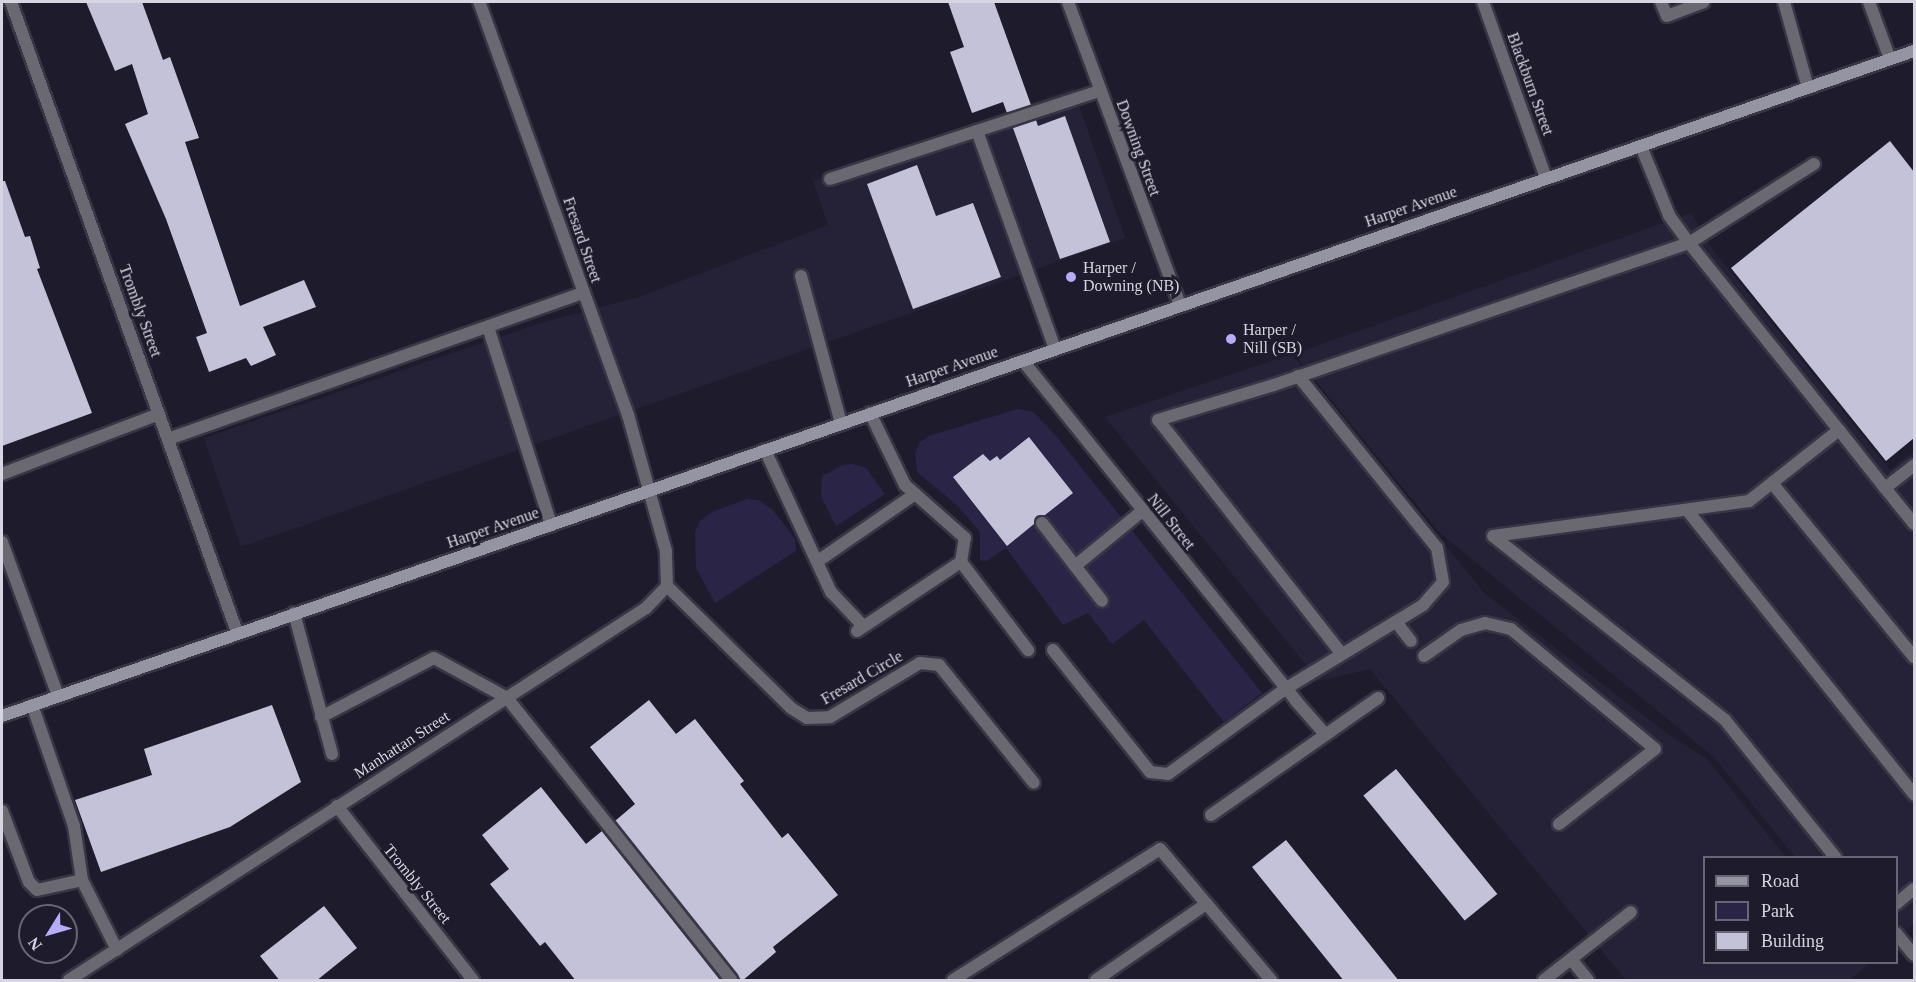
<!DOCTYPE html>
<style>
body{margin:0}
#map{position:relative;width:1916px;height:982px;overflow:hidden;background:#1e1c2c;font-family:"Times New Roman",serif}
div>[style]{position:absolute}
.built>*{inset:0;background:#252238}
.green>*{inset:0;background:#2a2447}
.building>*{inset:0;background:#c4c2d8;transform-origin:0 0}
.roads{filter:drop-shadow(2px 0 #383645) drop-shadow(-2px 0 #383645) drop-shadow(0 2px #383645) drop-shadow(0 -2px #383645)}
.lane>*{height:12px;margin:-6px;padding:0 6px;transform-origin:6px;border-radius:6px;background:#6a6972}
.street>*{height:12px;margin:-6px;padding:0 6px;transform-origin:6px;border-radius:6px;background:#6a6972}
.secondary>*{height:12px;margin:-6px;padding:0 6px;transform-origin:6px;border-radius:6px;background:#9594a2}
.dots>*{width:16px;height:16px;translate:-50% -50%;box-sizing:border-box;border:3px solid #1e1c2c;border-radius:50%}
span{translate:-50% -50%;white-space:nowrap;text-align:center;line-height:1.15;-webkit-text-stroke:6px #1e1c2c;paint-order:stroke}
.street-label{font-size:16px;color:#d6d5e1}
.poi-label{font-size:16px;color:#d6d5e1}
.left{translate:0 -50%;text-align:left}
.frame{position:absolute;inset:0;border:3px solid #d6d5e1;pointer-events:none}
.legend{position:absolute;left:1703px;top:856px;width:195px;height:108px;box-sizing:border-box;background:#1e1c2c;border:2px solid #686674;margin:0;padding:8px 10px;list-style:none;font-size:18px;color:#d6d5e1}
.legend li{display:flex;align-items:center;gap:12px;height:30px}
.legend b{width:30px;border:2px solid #686674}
.north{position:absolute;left:18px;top:904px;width:60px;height:60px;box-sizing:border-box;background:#1e1c2c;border:2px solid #686674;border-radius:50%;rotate:233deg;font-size:16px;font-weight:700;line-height:24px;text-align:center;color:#d6d5e1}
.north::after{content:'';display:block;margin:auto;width:21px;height:27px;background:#b6acf8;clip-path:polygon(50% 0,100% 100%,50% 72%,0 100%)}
</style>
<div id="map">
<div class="built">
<div style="clip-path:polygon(1073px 88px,1125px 238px,241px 547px,204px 438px,544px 322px,639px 297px,828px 225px,813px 181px)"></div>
<div style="clip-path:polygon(1691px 213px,1712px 249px,1890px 470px,1914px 451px,1914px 923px,1897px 938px,1896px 858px,1795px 857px,1714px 757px,1439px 532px,1294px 354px)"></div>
<div style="clip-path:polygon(1292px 354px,1484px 593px,1669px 735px,1707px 759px,1786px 857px,1704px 858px,1704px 962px,1870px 963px,1849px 980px,1626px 980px,1370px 669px,1319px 681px,1105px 417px)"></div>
</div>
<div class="green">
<div style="clip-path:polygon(1018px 409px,1033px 412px,1056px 436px,1262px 693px,1224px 722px,1144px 620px,1112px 644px,1088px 613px,1063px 625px,1006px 548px,986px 561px,980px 560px,980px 532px,958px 506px,917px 472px,915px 453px,920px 442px,929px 436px)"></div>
<div style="clip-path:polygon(852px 464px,866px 468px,885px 494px,836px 526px,821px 496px,822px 476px,843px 465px)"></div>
<div style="clip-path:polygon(747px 499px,759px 500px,773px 510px,795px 539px,796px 551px,715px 603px,696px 568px,695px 532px,700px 521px,712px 512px)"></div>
</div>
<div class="building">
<div style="clip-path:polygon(86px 2px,142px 2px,163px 60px,170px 57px,199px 138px,185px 142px,240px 306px,304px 280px,316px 307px,263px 327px,276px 355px,251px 366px,246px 358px,209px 372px,196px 337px,207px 333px,166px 219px,125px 124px,148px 114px,132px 64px,115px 71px)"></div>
<div style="clip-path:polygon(948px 2px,994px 2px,1031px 105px,1007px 113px,1003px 102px,972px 113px,950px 52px,964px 47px)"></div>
<div style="clip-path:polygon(1065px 116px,1110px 242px,1060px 259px,1013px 128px,1036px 120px,1038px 126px)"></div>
<div style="clip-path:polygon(1890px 141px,1914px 172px,1914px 438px,1886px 461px,1731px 268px)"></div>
<div style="clip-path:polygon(917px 165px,936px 216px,973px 203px,1001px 277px,913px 309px,867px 184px)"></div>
<div style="clip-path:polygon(2px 181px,5px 181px,25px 237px,30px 236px,40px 268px,37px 269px,92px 413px,2px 446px)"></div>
<div style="clip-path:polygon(1029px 437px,1073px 493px,1045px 515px,1037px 517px,1034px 524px,1007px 546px,953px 477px,983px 454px,990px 461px,997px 456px,1000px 460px)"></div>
<div style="clip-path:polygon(649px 700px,676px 734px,695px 719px,744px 781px,740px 784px,782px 838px,788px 833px,838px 895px,773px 947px,776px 952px,742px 981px,615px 821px,635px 804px,590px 747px)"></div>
<div style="clip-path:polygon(272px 705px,301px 782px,230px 827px,101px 872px,75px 800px,152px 775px,144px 749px)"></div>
<div style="left:1396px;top:769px;width:161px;height:42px;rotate:51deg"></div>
<div style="clip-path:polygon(541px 787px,586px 844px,602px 831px,721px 981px,576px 981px,545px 942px,540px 946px,490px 884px,509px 869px,482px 835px)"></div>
<div style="clip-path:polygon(1286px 840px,1399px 981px,1344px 981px,1252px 867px)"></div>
<div style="clip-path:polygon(324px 906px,357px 948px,316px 981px,280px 981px,260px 956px)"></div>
</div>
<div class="roads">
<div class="lane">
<div style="left:1661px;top:2px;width:15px;rotate:67deg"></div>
<div style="left:1667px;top:16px;width:39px;rotate:-21deg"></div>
<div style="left:1784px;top:2px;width:89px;rotate:74.4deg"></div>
<div style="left:977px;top:131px;width:232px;rotate:70.3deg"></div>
<div style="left:1814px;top:164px;width:148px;rotate:147.7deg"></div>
<div style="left:1689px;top:243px;width:240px;rotate:51.3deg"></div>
<div style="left:1839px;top:430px;width:115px;rotate:141.7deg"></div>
<div style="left:1749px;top:501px;width:258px;rotate:172.2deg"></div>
<div style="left:1493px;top:536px;width:296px;rotate:38.4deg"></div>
<div style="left:1725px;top:720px;width:177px;rotate:51.2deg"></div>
<div style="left:830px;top:179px;width:284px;rotate:-18.1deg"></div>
<div style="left:801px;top:276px;width:152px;rotate:74.8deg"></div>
<div style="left:488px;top:327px;width:208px;rotate:72.3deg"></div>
<div style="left:1839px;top:430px;width:74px;rotate:51.6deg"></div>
<div style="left:1885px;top:488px;width:37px;rotate:-38deg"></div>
<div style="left:168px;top:439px;width:440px;rotate:-19.4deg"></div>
<div style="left:765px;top:450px;width:157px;rotate:65.1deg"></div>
<div style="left:831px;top:592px;width:47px;rotate:46.7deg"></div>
<div style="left:2px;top:474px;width:168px;rotate:-20.9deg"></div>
<div style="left:1772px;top:483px;width:225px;rotate:50.8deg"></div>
<div style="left:1885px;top:488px;width:46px;rotate:51.1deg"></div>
<div style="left:1687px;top:510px;width:364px;rotate:51.4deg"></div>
<div style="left:1042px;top:523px;width:98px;rotate:52.4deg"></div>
<div style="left:2px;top:542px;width:164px;rotate:70deg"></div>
<div style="left:818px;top:561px;width:118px;rotate:-34.6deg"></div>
<div style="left:961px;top:562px;width:111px;rotate:52.7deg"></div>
<div style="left:1075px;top:566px;width:85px;rotate:-39.3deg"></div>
<div style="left:294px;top:613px;width:146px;rotate:74.9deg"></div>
<div style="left:1396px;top:622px;width:24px;rotate:52deg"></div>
<div style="left:857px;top:631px;width:125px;rotate:-33.6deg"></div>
<div style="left:961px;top:562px;width:24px;rotate:-81deg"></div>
<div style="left:965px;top:538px;width:80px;rotate:-138.5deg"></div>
<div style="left:905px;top:485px;width:80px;rotate:-115.9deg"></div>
<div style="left:1053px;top:650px;width:156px;rotate:51.5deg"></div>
<div style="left:1150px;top:772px;width:18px;rotate:6deg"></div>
<div style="left:1168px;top:774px;width:145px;rotate:-36deg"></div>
<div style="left:1285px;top:689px;width:162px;rotate:-31.3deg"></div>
<div style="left:1423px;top:605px;width:30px;rotate:-49deg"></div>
<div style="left:1443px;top:582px;width:35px;rotate:-100deg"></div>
<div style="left:1437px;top:548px;width:221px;rotate:-128.9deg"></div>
<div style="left:1341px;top:653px;width:296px;rotate:-128.1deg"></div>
<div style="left:1158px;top:420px;width:121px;rotate:-16.8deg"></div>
<div style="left:1274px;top:385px;width:439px;rotate:-18.9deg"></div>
<div style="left:1689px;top:243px;width:34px;rotate:-126deg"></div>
<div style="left:1669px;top:215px;width:74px;rotate:-112.1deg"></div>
<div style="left:1424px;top:656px;width:45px;rotate:-35.1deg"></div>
<div style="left:1461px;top:630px;width:25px;rotate:-16deg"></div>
<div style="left:1485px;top:623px;width:27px;rotate:13deg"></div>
<div style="left:1511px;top:629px;width:187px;rotate:39.8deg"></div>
<div style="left:1655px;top:749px;width:122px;rotate:142deg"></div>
<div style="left:1296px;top:701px;width:44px;rotate:48.7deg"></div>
<div style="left:321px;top:717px;width:127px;rotate:-27.6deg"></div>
<div style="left:434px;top:658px;width:83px;rotate:28.7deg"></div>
<div style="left:2px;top:811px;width:76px;rotate:69.2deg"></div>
<div style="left:29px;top:882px;width:11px;rotate:45deg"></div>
<div style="left:37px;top:890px;width:46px;rotate:-12.5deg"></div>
<div style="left:82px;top:880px;width:55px;rotate:-98.4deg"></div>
<div style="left:74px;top:826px;width:128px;rotate:-109.1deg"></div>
<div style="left:1211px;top:815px;width:204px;rotate:-35deg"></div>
<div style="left:82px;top:880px;width:78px;rotate:63.4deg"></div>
<div style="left:1896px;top:904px;width:23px;rotate:-40deg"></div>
<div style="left:1896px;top:933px;width:28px;rotate:51deg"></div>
<div style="left:1571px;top:959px;width:27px;rotate:51deg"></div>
<div style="left:953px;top:980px;width:245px;rotate:-32.3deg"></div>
<div style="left:1160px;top:849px;width:172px;rotate:49.7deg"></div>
<div style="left:1096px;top:980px;width:134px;rotate:-34.6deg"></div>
<div style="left:1544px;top:980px;width:110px;rotate:-38deg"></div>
</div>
<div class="street">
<div style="left:11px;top:2px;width:669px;rotate:70.27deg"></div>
<div style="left:1068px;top:2px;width:322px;rotate:69.7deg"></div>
<div style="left:1483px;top:2px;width:187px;rotate:70.3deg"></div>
<div style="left:1869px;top:2px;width:61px;rotate:69.8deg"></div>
<div style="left:1023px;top:361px;width:436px;rotate:51.2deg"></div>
<div style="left:667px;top:586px;width:174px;rotate:44.5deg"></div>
<div style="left:791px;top:708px;width:19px;rotate:32deg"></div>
<div style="left:807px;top:718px;width:23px;rotate:-2deg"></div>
<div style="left:830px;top:717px;width:105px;rotate:-31deg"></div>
<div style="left:920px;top:663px;width:19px;rotate:6deg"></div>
<div style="left:939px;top:665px;width:151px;rotate:51.2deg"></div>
<div style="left:507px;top:698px;width:360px;rotate:51.5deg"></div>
<div style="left:337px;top:806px;width:221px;rotate:52deg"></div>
<div style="left:69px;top:980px;width:687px;rotate:-32.81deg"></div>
<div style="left:646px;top:608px;width:30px;rotate:-46deg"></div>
<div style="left:667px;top:586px;width:35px;rotate:-92deg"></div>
<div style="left:666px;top:551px;width:141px;rotate:-105.6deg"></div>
<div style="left:628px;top:415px;width:439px;rotate:-109.8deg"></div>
</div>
<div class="secondary">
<div style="left:2px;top:716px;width:2024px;rotate:-19.18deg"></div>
</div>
</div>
<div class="dots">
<div style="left:1071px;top:277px;background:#b6acf8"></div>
<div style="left:1231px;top:339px;background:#b6acf8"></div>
</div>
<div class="street-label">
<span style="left:1530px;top:84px;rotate:70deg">Blackburn Street</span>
<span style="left:1138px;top:148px;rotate:70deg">Downing Street</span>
<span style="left:1411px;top:207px;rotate:-19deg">Harper Avenue</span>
<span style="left:582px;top:240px;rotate:71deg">Fresard Street</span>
<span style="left:140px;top:311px;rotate:70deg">Trombly Street</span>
<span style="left:952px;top:367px;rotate:-19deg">Harper Avenue</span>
<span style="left:1171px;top:522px;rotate:52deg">Nill Street</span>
<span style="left:493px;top:528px;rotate:-19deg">Harper Avenue</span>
<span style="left:862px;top:678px;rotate:-30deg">Fresard Circle</span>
<span style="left:402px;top:745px;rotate:-33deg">Manhattan Street</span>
<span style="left:417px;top:884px;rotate:51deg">Trombly Street</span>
</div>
<div class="poi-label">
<span class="left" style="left:1083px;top:277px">Harper /<br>Downing (NB)</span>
<span class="left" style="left:1243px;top:339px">Harper /<br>Nill (SB)</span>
</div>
<div class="frame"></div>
<ul class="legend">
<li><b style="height:8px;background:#9594a2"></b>Road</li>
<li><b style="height:16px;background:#2a2447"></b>Park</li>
<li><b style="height:16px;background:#c4c2d8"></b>Building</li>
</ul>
<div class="north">N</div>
</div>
